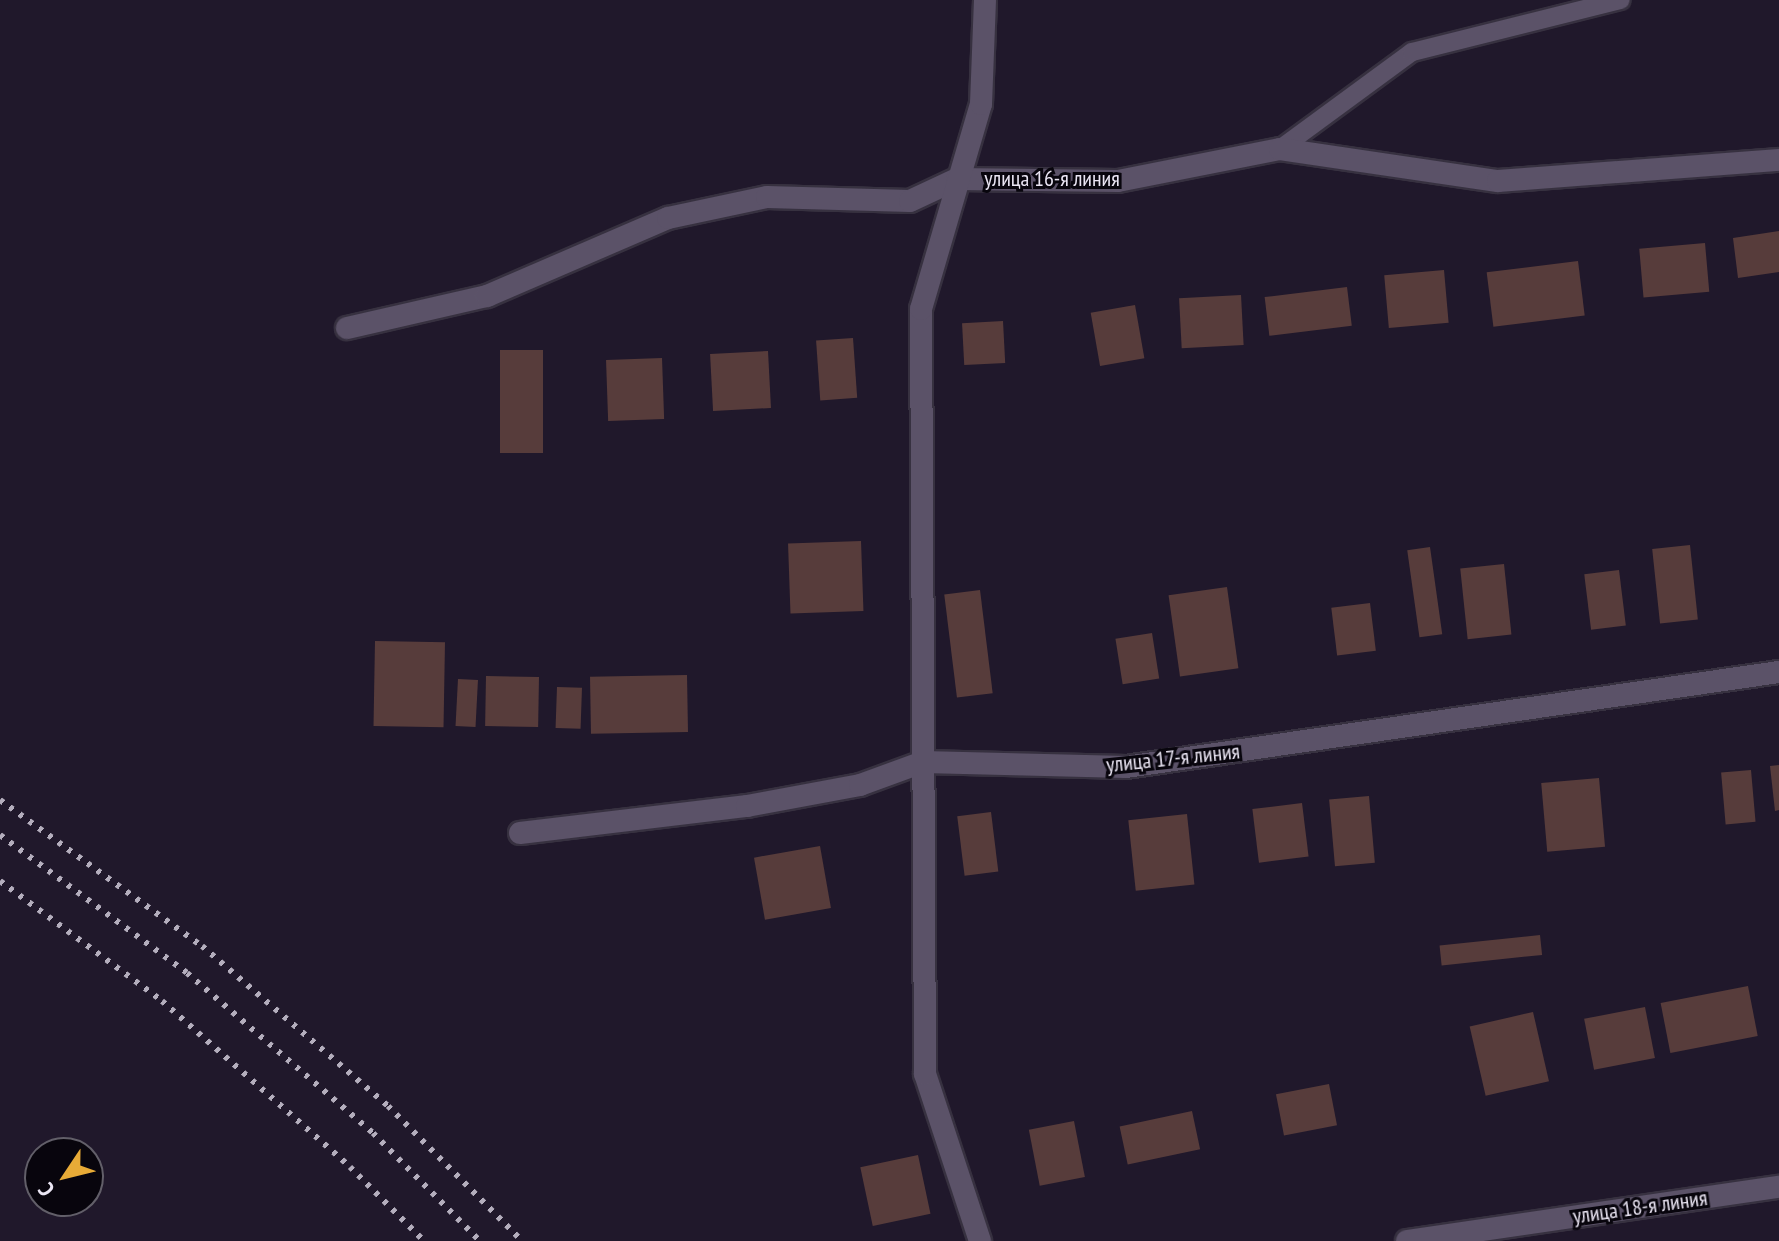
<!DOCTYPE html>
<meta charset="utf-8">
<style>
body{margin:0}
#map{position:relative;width:1779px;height:1241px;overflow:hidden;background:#20182b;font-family:"PT Sans Narrow",sans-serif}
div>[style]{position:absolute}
.building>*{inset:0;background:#573c3b;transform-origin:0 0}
.roads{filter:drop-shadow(2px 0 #373140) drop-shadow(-2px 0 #373140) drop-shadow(0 2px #373140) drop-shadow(0 -2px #373140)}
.service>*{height:18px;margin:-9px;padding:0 9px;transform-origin:9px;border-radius:9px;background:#5b5268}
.minor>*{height:22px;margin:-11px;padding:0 11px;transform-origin:11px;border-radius:11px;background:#5b5268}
.rail>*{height:6px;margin-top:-3px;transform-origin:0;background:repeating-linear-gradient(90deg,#b4aebd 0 4px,transparent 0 12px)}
span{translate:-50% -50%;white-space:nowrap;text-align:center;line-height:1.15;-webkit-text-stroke:6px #08050d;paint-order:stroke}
.street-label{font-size:22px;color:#eae5f3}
.north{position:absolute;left:24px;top:1137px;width:80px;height:80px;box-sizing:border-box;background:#08050d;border:2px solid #625f69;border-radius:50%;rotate:235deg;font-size:22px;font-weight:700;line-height:32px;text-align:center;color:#eae5f3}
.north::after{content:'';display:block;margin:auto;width:28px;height:36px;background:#e8ab37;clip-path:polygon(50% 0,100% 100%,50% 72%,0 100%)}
</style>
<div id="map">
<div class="building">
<div style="clip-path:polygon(1779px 231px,1779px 272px,1738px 278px,1733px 238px)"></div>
<div style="left:1705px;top:243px;width:49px;height:66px;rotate:85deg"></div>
<div style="left:1578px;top:261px;width:55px;height:92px;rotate:83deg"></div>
<div style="left:1444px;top:270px;width:53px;height:60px;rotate:85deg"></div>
<div style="left:1347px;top:287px;width:39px;height:83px;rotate:83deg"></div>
<div style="left:1241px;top:295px;width:50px;height:62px;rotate:87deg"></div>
<div style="left:1135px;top:305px;width:54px;height:45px;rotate:80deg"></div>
<div style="left:1003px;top:321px;width:42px;height:41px;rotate:87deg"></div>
<div style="left:853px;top:338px;width:60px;height:37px;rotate:86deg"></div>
<div style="left:500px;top:350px;width:43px;height:103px"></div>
<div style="left:768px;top:351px;width:57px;height:58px;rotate:87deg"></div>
<div style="left:662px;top:358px;width:61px;height:56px;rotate:88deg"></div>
<div style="left:861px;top:541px;width:70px;height:73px;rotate:88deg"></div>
<div style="left:1690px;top:545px;width:75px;height:38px;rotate:84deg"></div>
<div style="left:1430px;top:547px;width:88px;height:23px;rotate:82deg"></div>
<div style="left:1504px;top:564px;width:71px;height:44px;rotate:84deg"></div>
<div style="left:1619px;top:570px;width:56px;height:35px;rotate:83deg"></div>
<div style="left:1227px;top:587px;width:82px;height:59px;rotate:82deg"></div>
<div style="left:980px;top:590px;width:104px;height:36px;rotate:83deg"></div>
<div style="left:1370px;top:603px;width:48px;height:39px;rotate:83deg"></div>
<div style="left:1152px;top:633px;width:46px;height:37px;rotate:81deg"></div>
<div style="left:375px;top:641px;width:70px;height:85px;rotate:1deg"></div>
<div style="left:687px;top:675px;width:57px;height:97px;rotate:89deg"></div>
<div style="left:486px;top:676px;width:53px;height:50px;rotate:1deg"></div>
<div style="left:458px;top:679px;width:20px;height:47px;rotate:3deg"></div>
<div style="left:557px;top:687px;width:25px;height:41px;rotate:2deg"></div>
<div style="clip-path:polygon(1779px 765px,1779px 810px,1775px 811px,1770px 766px)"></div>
<div style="left:1751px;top:770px;width:52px;height:30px;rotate:85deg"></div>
<div style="left:1599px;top:778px;width:69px;height:58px;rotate:85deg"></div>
<div style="left:1369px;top:796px;width:67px;height:40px;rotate:85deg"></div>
<div style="left:1302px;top:803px;width:54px;height:50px;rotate:83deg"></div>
<div style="left:991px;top:812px;width:60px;height:34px;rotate:83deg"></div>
<div style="left:1187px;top:814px;width:71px;height:59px;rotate:84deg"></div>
<div style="left:820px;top:846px;width:63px;height:67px;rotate:80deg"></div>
<div style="left:1540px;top:935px;width:20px;height:101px;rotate:84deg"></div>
<div style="left:1748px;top:986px;width:51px;height:89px;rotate:79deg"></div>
<div style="left:1645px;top:1007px;width:52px;height:62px;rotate:79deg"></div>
<div style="left:1533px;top:1012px;width:71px;height:65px;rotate:77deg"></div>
<div style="left:1329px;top:1084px;width:42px;height:54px;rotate:79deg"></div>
<div style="left:1192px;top:1111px;width:39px;height:74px;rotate:78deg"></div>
<div style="left:1074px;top:1121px;width:57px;height:46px;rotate:79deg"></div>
<div style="left:918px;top:1155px;width:60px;height:59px;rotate:78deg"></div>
</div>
<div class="roads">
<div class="service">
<div style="left:1280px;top:149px;width:164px;rotate:-36.3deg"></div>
<div style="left:1412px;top:52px;width:215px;rotate:-14deg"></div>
</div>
<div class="minor">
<div style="left:347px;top:328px;width:144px;rotate:-12.9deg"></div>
<div style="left:487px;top:296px;width:197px;rotate:-23.3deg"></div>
<div style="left:668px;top:218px;width:101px;rotate:-12deg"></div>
<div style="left:767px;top:197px;width:143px;rotate:1.6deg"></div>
<div style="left:910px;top:201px;width:52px;rotate:-25.1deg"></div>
<div style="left:957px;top:179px;width:161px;rotate:0.7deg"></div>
<div style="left:1118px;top:181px;width:165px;rotate:-11.2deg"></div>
<div style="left:1280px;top:149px;width:220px;rotate:8.4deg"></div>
<div style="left:1498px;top:181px;width:282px;rotate:-4.3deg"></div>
<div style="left:520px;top:833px;width:229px;rotate:-6.8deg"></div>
<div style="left:747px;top:806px;width:115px;rotate:-10.5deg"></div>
<div style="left:860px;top:785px;width:67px;rotate:-20.1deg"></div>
<div style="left:923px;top:762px;width:203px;rotate:1.4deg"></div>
<div style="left:1126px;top:767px;width:660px;rotate:-8.28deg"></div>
<div style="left:980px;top:1241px;width:176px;rotate:-108.2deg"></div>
<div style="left:925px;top:1074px;width:765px;rotate:-90.3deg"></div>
<div style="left:921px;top:309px;width:214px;rotate:-73.7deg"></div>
<div style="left:981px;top:104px;width:104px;rotate:-87.8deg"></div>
<div style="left:1407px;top:1241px;width:376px;rotate:-8.3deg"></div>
</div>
</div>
<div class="rail">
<div style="left:0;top:800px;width:249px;rotate:35.9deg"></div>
<div style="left:202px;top:946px;width:245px;rotate:40.7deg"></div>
<div style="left:388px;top:1106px;width:190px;rotate:45.2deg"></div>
<div style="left:0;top:835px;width:232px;rotate:36.4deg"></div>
<div style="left:187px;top:973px;width:245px;rotate:40.7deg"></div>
<div style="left:373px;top:1133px;width:152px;rotate:45.3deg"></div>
<div style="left:0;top:881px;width:202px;rotate:36.5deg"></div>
<div style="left:162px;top:1001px;width:251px;rotate:41.4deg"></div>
<div style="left:350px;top:1167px;width:105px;rotate:45deg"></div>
</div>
<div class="street-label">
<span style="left:1052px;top:179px">улица 16-я линия</span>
<span style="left:1173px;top:758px;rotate:-6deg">улица 17-я линия</span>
<span style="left:1640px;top:1207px;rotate:-8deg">улица 18-я линия</span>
</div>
<div class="north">С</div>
</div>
